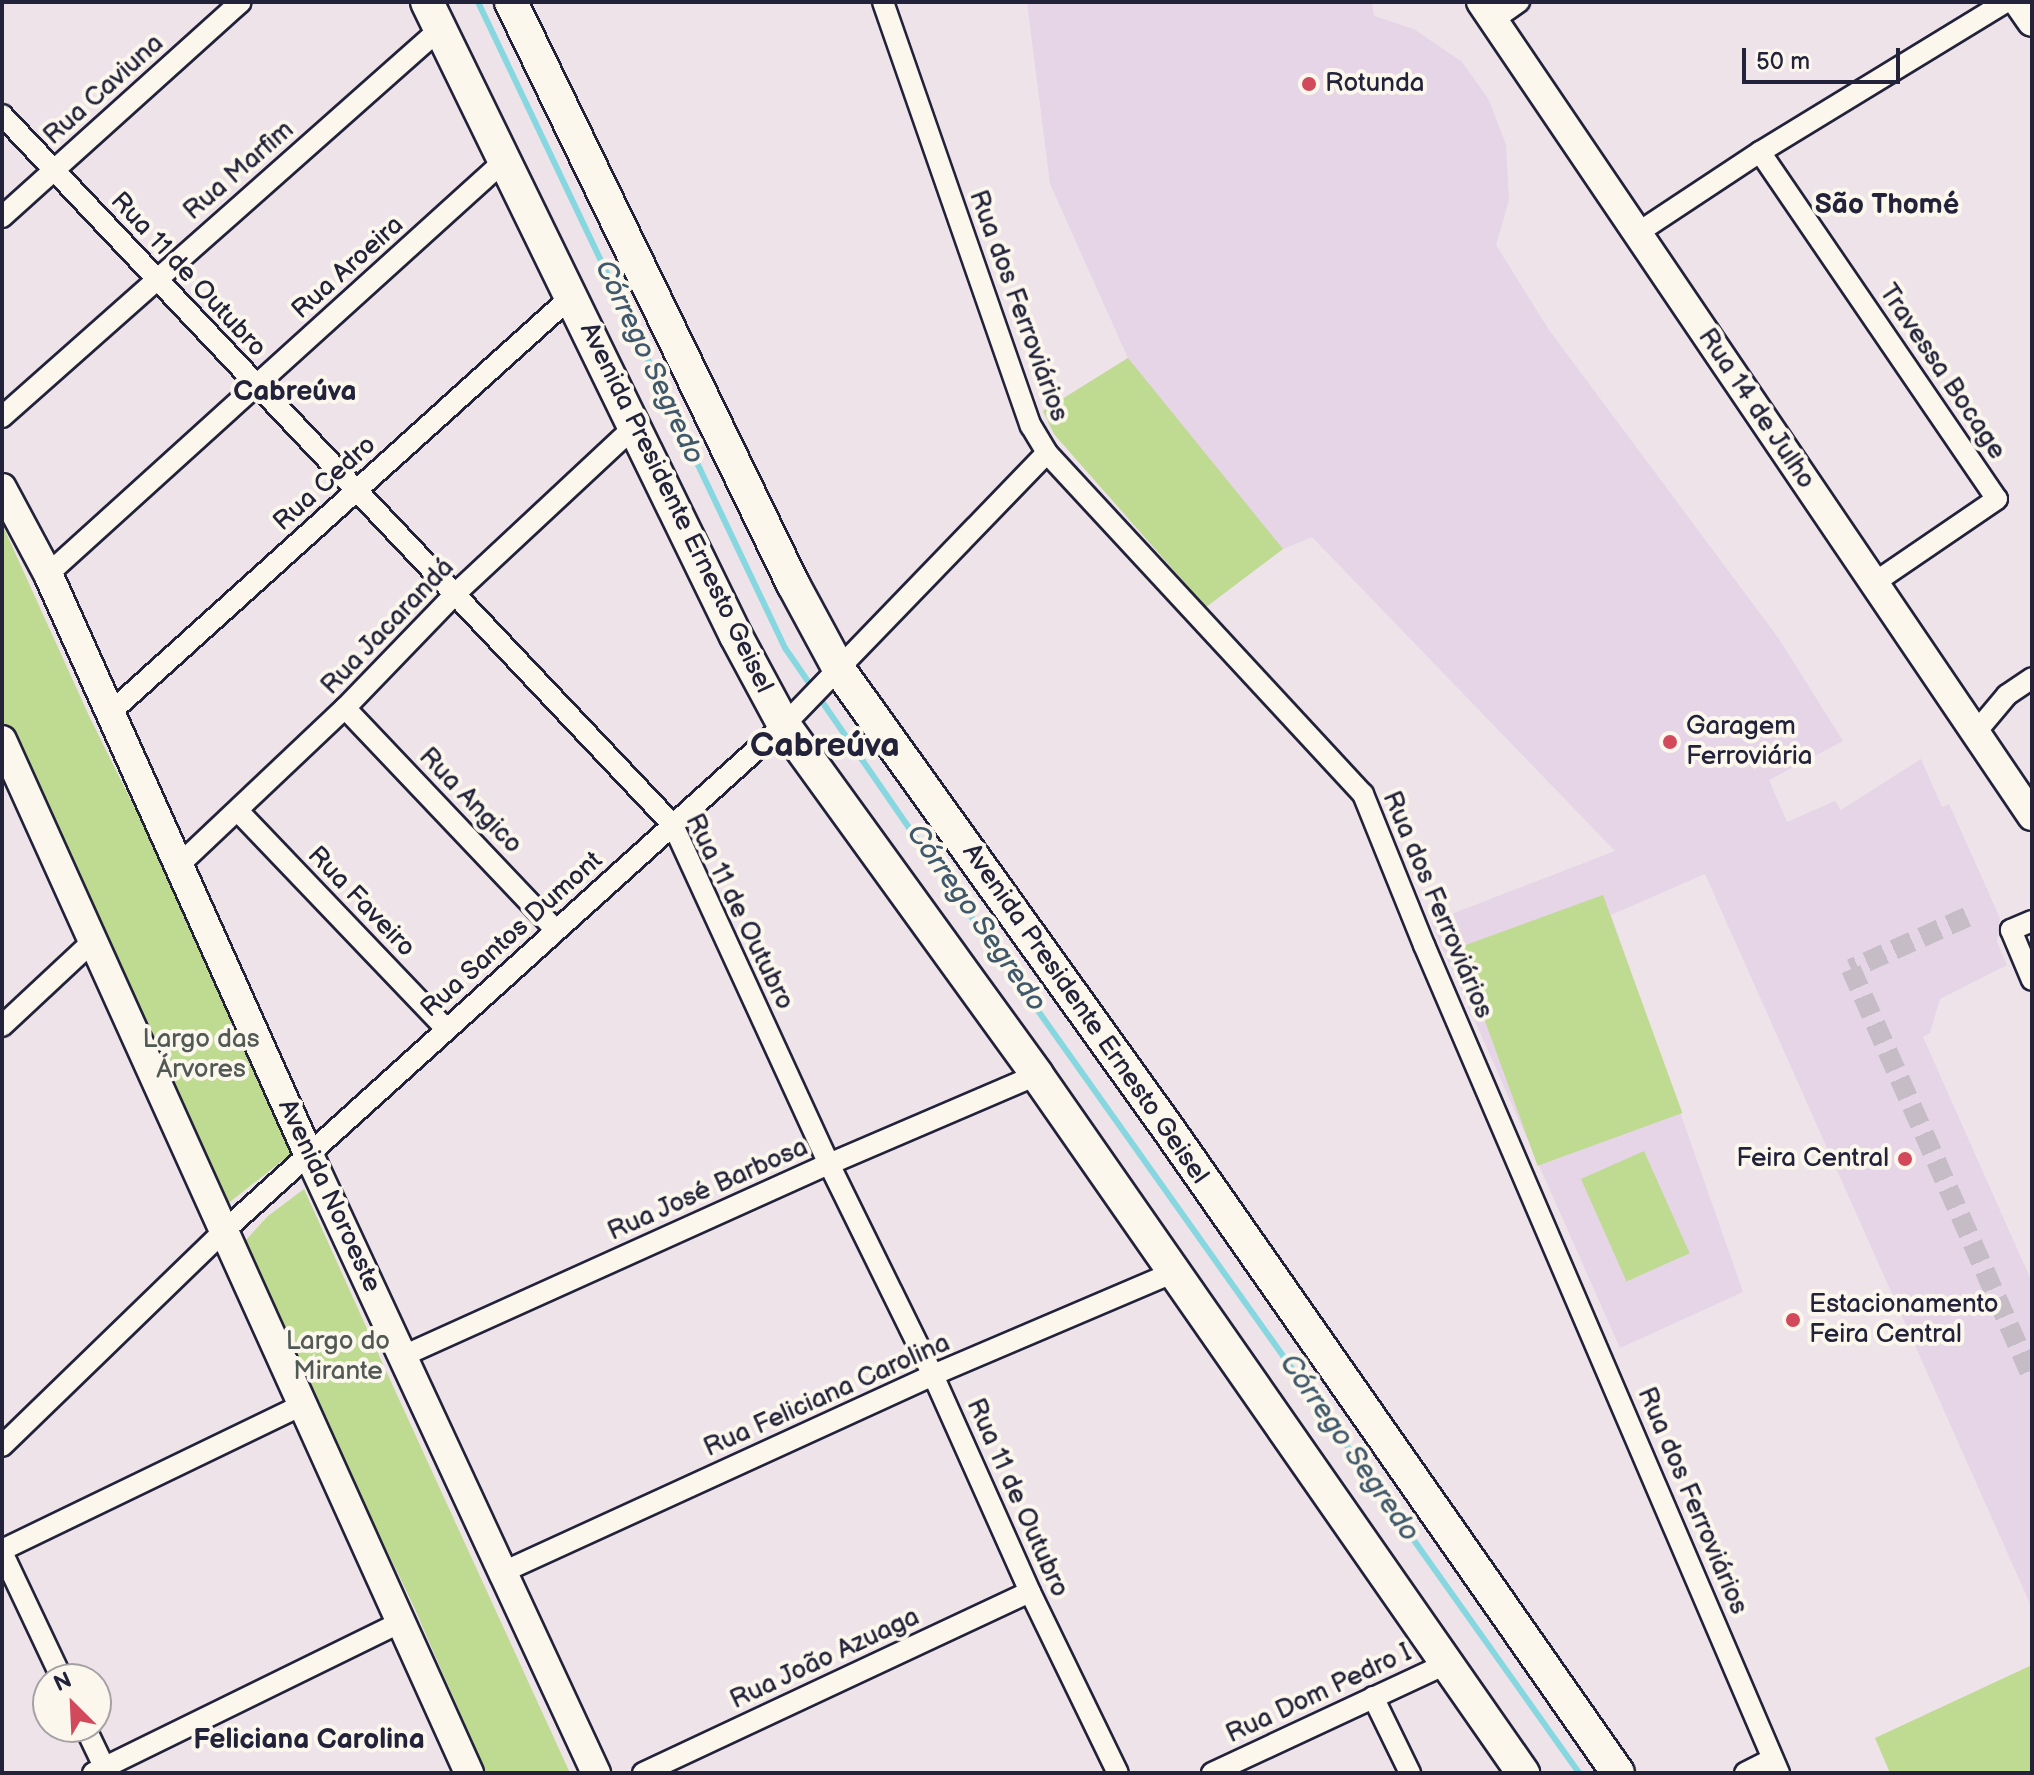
<!DOCTYPE html>
<meta charset="utf-8">
<style>
body{margin:0}
#map{position:relative;width:2034px;height:1775px;overflow:hidden;background:#eee3e9;font-family:"Balsamiq Sans",sans-serif}
div>[style]{position:absolute}
.built>*{inset:0;background:#e5d5e7}
.green>*{inset:0;background:#bfda91;transform-origin:0 0}
.stream>*{height:6px;margin:-3px;padding:0 3px;transform-origin:3px;border-radius:3px;background:#86d7df}
.street-tunnel>*{height:20px;margin-top:-10px;transform-origin:0;background:repeating-linear-gradient(90deg,#c5bcc6 0 20px,transparent 0 30px)}
.roads{filter:drop-shadow(2px 0 #22223b) drop-shadow(-2px 0 #22223b) drop-shadow(0 2px #22223b) drop-shadow(0 -2px #22223b)}
.street>*{height:20px;margin:-10px;padding:0 10px;transform-origin:10px;border-radius:10px;background:#fbf7ec}
.secondary>*{height:28px;margin:-14px;padding:0 14px;transform-origin:14px;border-radius:14px;background:#fbf7ec}
.primary>*{height:32px;margin:-16px;padding:0 16px;transform-origin:16px;border-radius:16px;background:#fbf7ec}
.dots>*{width:22px;height:22px;translate:-50% -50%;box-sizing:border-box;border:4px solid #fbf7ec;border-radius:50%}
span{translate:-50% -50%;white-space:nowrap;text-align:center;line-height:1.15;-webkit-text-stroke:8px #fbf7ec;paint-order:stroke}
.poi-label{font-size:26px;color:#22223b}
.left{translate:0 -50%;text-align:left}
.right{translate:-100% -50%;text-align:right}
.street-label{font-size:26px;color:#22223b}
.park-label{font-size:26px;color:#515955}
.neighbourhood-label{font-size:28px;color:#22223b;font-weight:700}
.water-label{font-size:28px;color:#40586c;font-style:italic}
.district-label{font-size:34px;color:#22223b;font-weight:700}
.frame{position:absolute;inset:0;border:4px solid #22223b;pointer-events:none}
.north{position:absolute;left:32px;top:1663px;width:80px;height:80px;box-sizing:border-box;background:#fbf7ec;border:2px solid #a4a2a5;border-radius:50%;rotate:336deg;font-size:22px;font-weight:700;line-height:32px;text-align:center;color:#22223b}
.north::after{content:'';display:block;margin:auto;width:28px;height:36px;background:#d1495b;clip-path:polygon(50% 0,100% 100%,50% 72%,0 100%)}
.scale{position:absolute;left:1742px;top:48px;width:158px;height:36px;box-sizing:border-box;border:4px solid #22223b;border-top:0;padding-left:10px;font-size:24px;line-height:28px;white-space:nowrap;color:#22223b;-webkit-text-stroke:6px #fbf7ec;paint-order:stroke}
</style>
<div id="map">
<div class="built">
<div style="clip-path:polygon(1027px 2px,1372px 2px,1374px 16px,1414px 29px,1462px 62px,1489px 100px,1506px 145px,1509px 200px,1496px 245px,1549px 330px,1779px 639px,1843px 741px,1769px 780px,1787px 822px,1835px 801px,1841px 810px,1921px 759px,1942px 807px,1949px 804px,2000px 918px,1997px 942px,2007px 965px,1940px 999px,1930px 1033px,1923px 1037px,2032px 1282px,2032px 1608px,1705px 874px,1611px 915px,1743px 1292px,1620px 1348px,1431px 922px,1615px 851px,1312px 537px,1283px 549px,1206px 607px,1054px 434px,1043px 411px,1128px 358px,1050px 184px)"></div>
</div>
<div class="green">
<div style="clip-path:polygon(1128px 358px,1283px 549px,1206px 607px,1054px 434px,1043px 411px)"></div>
<div style="clip-path:polygon(2px 524px,90px 718px,158px 855px,292px 1153px,226px 1205px,2px 719px)"></div>
<div style="left:1603px;top:895px;width:232px;height:154px;rotate:70deg"></div>
<div style="left:1644px;top:1151px;width:112px;height:69px;rotate:66deg"></div>
<div style="clip-path:polygon(304px 1189px,382px 1362px,570px 1773px,486px 1773px,414px 1607px,313px 1396px,245px 1241px,268px 1216px)"></div>
<div style="clip-path:polygon(2032px 1665px,2032px 1773px,1890px 1773px,1875px 1738px)"></div>
</div>
<div class="stream">
<div style="left:478px;top:2px;width:715px;rotate:64.58deg"></div>
<div style="left:785px;top:648px;width:257px;rotate:55.4deg"></div>
<div style="left:931px;top:860px;width:1120px;rotate:54.63deg"></div>
</div>
<div class="street-tunnel">
<div style="left:1967px;top:917px;width:127px;rotate:155.9deg"></div>
<div style="left:1851px;top:969px;width:446px;rotate:66.1deg"></div>
</div>
<div class="roads">
<div class="street">
<div style="left:883px;top:2px;width:449px;rotate:70.8deg"></div>
<div style="left:1031px;top:426px;width:31px;rotate:59deg"></div>
<div style="left:1047px;top:453px;width:465px;rotate:47.2deg"></div>
<div style="left:1363px;top:794px;width:163px;rotate:68deg"></div>
<div style="left:1424px;top:945px;width:901px;rotate:66.79deg"></div>
<div style="left:1493px;top:20px;width:32px;rotate:-35deg"></div>
<div style="left:2px;top:115px;width:977px;rotate:46.62deg"></div>
<div style="left:673px;top:825px;width:373px;rotate:65.3deg"></div>
<div style="left:829px;top:1164px;width:235px;rotate:63.8deg"></div>
<div style="left:933px;top:1375px;width:238px;rotate:65.9deg"></div>
<div style="left:1030px;top:1592px;width:201px;rotate:64.1deg"></div>
<div style="left:1760px;top:152px;width:420px;rotate:55.7deg"></div>
<div style="left:1997px;top:499px;width:149px;rotate:145.7deg"></div>
<div style="left:2px;top:217px;width:321px;rotate:-42deg"></div>
<div style="left:1636px;top:234px;width:149px;rotate:-33.5deg"></div>
<div style="left:1760px;top:152px;width:288px;rotate:-31.4deg"></div>
<div style="left:2px;top:417px;width:585px;rotate:-41.54deg"></div>
<div style="left:48px;top:574px;width:617px;rotate:-42.17deg"></div>
<div style="left:345px;top:708px;width:306px;rotate:46.5deg"></div>
<div style="left:112px;top:711px;width:621px;rotate:-42.06deg"></div>
<div style="left:1976px;top:732px;width:48px;rotate:-50deg"></div>
<div style="left:2007px;top:695px;width:30px;rotate:-34deg"></div>
<div style="left:238px;top:811px;width:301px;rotate:46.3deg"></div>
<div style="left:181px;top:863px;width:226px;rotate:-43.4deg"></div>
<div style="left:345px;top:708px;width:158px;rotate:-46deg"></div>
<div style="left:455px;top:594px;width:245px;rotate:-43deg"></div>
<div style="left:2032px;top:921px;width:23px;rotate:157deg"></div>
<div style="left:2011px;top:930px;width:54px;rotate:67.2deg"></div>
<div style="left:2px;top:1026px;width:125px;rotate:-43deg"></div>
<div style="left:403px;top:1356px;width:467px;rotate:-24.3deg"></div>
<div style="left:829px;top:1164px;width:226px;rotate:-23.2deg"></div>
<div style="left:2px;top:1446px;width:309px;rotate:-44.1deg"></div>
<div style="left:224px;top:1231px;width:759px;rotate:-42.12deg"></div>
<div style="left:787px;top:722px;width:374px;rotate:-46deg"></div>
<div style="left:2px;top:1550px;width:331px;rotate:-25.8deg"></div>
<div style="left:2px;top:1552px;width:140px;rotate:64.7deg"></div>
<div style="left:503px;top:1572px;width:473px;rotate:-24.6deg"></div>
<div style="left:933px;top:1375px;width:262px;rotate:-23.1deg"></div>
<div style="left:1373px;top:1697px;width:85px;rotate:64deg"></div>
<div style="left:85px;top:1727px;width:51px;rotate:64.4deg"></div>
<div style="left:93px;top:1773px;width:343px;rotate:-26.1deg"></div>
<div style="left:643px;top:1773px;width:427px;rotate:-25.1deg"></div>
<div style="left:1212px;top:1773px;width:260px;rotate:-25deg"></div>
<div style="left:1745px;top:1773px;width:31px;rotate:-27deg"></div>
</div>
<div class="secondary">
<div style="left:1481px;top:2px;width:983px;rotate:55.91deg"></div>
<div style="left:2018px;top:2px;width:24px;rotate:55deg"></div>
<div style="left:2px;top:488px;width:98px;rotate:61.9deg"></div>
<div style="left:48px;top:574px;width:635px;rotate:65.82deg"></div>
<div style="left:308px;top:1153px;width:684px;rotate:65.08deg"></div>
<div style="left:2px;top:740px;width:1134px;rotate:65.67deg"></div>
</div>
<div class="primary">
<div style="left:427px;top:2px;width:705px;rotate:64.02deg"></div>
<div style="left:736px;top:636px;width:101px;rotate:61.7deg"></div>
<div style="left:784px;top:725px;width:432px;rotate:54.1deg"></div>
<div style="left:1037px;top:1075px;width:851px;rotate:55.15deg"></div>
<div style="left:511px;top:2px;width:647px;rotate:64.15deg"></div>
<div style="left:793px;top:584px;width:99px;rotate:61.6deg"></div>
<div style="left:840px;top:671px;width:565px;rotate:54.37deg"></div>
<div style="left:1169px;top:1130px;width:784px;rotate:55.07deg"></div>
</div>
</div>
<div class="dots">
<div style="left:1309px;top:84px;background:#d1495b"></div>
<div style="left:1670px;top:742px;background:#d1495b"></div>
<div style="left:1905px;top:1159px;background:#d1495b"></div>
<div style="left:1793px;top:1320px;background:#d1495b"></div>
</div>
<div class="poi-label">
<span class="left" style="left:1325px;top:84px">Rotunda</span>
<span class="left" style="left:1686px;top:742px">Garagem<br>Ferroviária</span>
<span class="right" style="left:1889px;top:1159px">Feira Central</span>
<span class="left" style="left:1809px;top:1320px">Estacionamento<br>Feira Central</span>
</div>
<div class="street-label">
<span style="left:104px;top:90px;rotate:-42deg">Rua Caviuna</span>
<span style="left:239px;top:171px;rotate:-41deg">Rua Marfim</span>
<span style="left:348px;top:268px;rotate:-42deg">Rua Aroeira</span>
<span style="left:188px;top:275px;rotate:47deg">Rua 11 de Outubro</span>
<span style="left:1018px;top:306px;rotate:70deg">Rua dos Ferroviários</span>
<span style="left:1942px;top:372px;rotate:56deg">Travessa Bocage</span>
<span style="left:1756px;top:409px;rotate:56deg">Rua 14 de Julho</span>
<span style="left:325px;top:484px;rotate:-42deg">Rua Cedro</span>
<span style="left:676px;top:508px;rotate:64deg">Avenida Presidente Ernesto Geisel</span>
<span style="left:388px;top:627px;rotate:-46deg">Rua Jacarandá</span>
<span style="left:470px;top:801px;rotate:46deg">Rua Angico</span>
<span style="left:361px;top:902px;rotate:46deg">Rua Faveiro</span>
<span style="left:1437px;top:905px;rotate:67deg">Rua dos Ferroviários</span>
<span style="left:739px;top:912px;rotate:64deg">Rua 11 de Outubro</span>
<span style="left:512px;top:935px;rotate:-42deg">Rua Santos Dumont</span>
<span style="left:1085px;top:1014px;rotate:55deg">Avenida Presidente Ernesto Geisel</span>
<span style="left:708px;top:1190px;rotate:-24deg">Rua José Barbosa</span>
<span style="left:329px;top:1196px;rotate:65deg">Avenida Noroeste</span>
<span style="left:827px;top:1396px;rotate:-24deg">Rua Feliciana Carolina</span>
<span style="left:1017px;top:1498px;rotate:66deg">Rua 11 de Outubro</span>
<span style="left:1692px;top:1501px;rotate:67deg">Rua dos Ferroviários</span>
<span style="left:825px;top:1659px;rotate:-25deg">Rua João Azuaga</span>
<span style="left:1319px;top:1694px;rotate:-25deg">Rua Dom Pedro I</span>
</div>
<div class="park-label">
<span style="left:201px;top:1055px">Largo das<br>Árvores</span>
<span style="left:338px;top:1357px">Largo do<br>Mirante</span>
</div>
<div class="neighbourhood-label">
<span style="left:1887px;top:205px">São Thomé</span>
<span style="left:295px;top:392px">Cabreúva</span>
<span style="left:309px;top:1740px">Feliciana Carolina</span>
</div>
<div class="water-label">
<span style="left:649px;top:362px;rotate:65deg">Córrego Segredo</span>
<span style="left:976px;top:918px;rotate:55deg">Córrego Segredo</span>
<span style="left:1349px;top:1448px;rotate:55deg">Córrego Segredo</span>
</div>
<div class="district-label">
<span style="left:825px;top:746px">Cabreúva</span>
</div>
<div class="frame"></div>
<div class="north">N</div>
<div class="scale">50 m</div>
</div>
